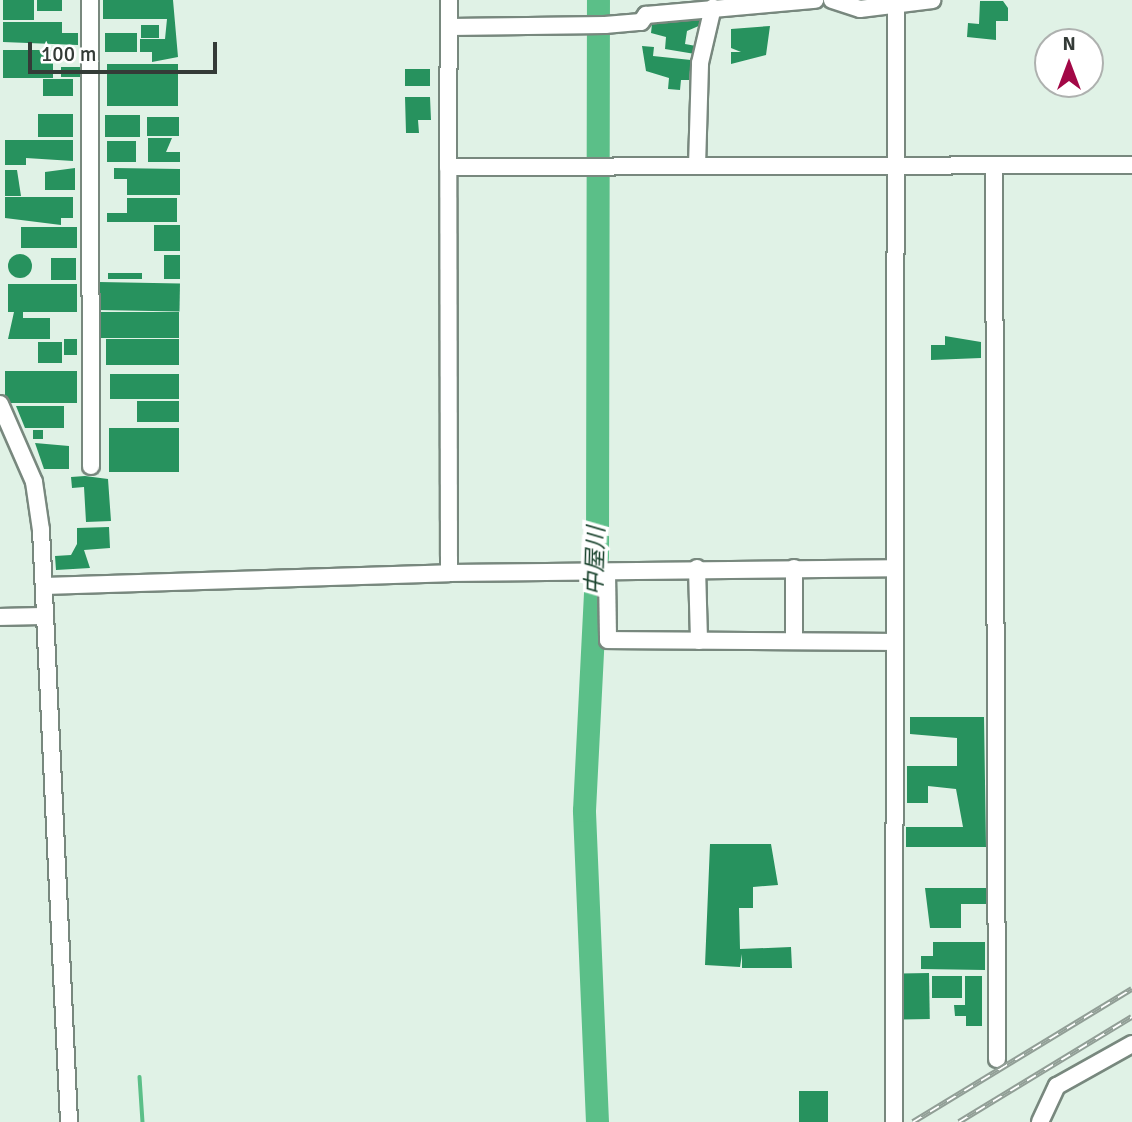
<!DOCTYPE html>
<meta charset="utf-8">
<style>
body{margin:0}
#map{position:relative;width:1132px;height:1122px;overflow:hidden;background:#e0f2e6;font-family:Signika,"Noto Sans JP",sans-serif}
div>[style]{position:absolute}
.stream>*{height:3.5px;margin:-1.75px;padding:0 1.75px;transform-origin:1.75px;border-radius:1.75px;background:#5bbf88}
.river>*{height:23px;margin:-11.5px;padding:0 11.5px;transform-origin:11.5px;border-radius:11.5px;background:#5bbf88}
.building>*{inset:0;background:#27925e;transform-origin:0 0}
.round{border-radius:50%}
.roads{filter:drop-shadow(2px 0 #78887e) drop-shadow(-2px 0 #78887e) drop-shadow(0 2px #78887e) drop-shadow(0 -2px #78887e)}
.minor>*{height:16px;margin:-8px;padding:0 8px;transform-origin:8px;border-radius:8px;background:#fff}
.rail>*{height:6px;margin-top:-3px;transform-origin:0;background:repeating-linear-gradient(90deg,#fff 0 10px,#919e96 0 20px);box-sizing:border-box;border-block:2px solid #919e96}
span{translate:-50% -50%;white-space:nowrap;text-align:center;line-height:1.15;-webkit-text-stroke:7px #fff;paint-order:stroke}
.water-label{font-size:23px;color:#19432d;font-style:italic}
.north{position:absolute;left:1034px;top:28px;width:70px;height:70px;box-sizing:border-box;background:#fff;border:2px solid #aeb1af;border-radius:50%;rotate:0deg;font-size:19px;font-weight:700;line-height:28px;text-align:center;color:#343b37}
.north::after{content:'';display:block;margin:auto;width:24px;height:32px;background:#a20846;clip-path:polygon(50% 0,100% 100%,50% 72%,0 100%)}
.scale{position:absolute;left:28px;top:42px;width:189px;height:32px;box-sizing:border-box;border:4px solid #343b37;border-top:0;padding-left:9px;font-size:21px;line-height:24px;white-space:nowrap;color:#343b37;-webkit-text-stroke:5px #fff;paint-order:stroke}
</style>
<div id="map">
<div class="stream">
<div style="left:140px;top:1077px;width:45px;rotate:86.2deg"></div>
</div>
<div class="river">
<div style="left:597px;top:1122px;width:312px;rotate:-92.4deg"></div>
<div style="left:584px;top:810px;width:255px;rotate:-87.1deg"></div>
<div style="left:597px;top:555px;width:555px;rotate:-89.9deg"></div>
</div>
<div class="building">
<div style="left:3px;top:0;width:31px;height:20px"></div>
<div style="left:37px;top:0;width:25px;height:11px"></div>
<div style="clip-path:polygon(103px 0,173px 0,178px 57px,152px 62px,152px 52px,140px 52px,140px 39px,165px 39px,167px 19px,103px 19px)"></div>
<div style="clip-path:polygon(980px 1px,1003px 1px,1008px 8px,1008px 21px,996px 21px,996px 40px,967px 37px,968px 23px,979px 24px)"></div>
<div style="clip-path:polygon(700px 15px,701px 25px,687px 31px,685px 44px,696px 46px,695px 54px,665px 49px,666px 37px,651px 33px,652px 24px,665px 18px)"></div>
<div style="clip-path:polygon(3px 22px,62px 22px,62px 33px,78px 33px,78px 45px,3px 42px)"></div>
<div style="left:141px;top:25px;width:18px;height:13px"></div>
<div style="clip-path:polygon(770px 26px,766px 55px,731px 64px,731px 52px,741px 52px,731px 48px,731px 29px)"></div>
<div style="left:105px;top:33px;width:32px;height:19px"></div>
<div style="clip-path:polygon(642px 46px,654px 47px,653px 56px,691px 60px,689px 80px,681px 80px,680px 90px,668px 89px,669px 78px,646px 71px)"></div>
<div style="left:3px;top:50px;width:50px;height:28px"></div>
<div style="left:107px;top:64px;width:71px;height:42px"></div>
<div style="left:61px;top:67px;width:20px;height:10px"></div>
<div style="left:405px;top:69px;width:25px;height:17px"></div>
<div style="left:43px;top:79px;width:30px;height:17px"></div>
<div style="clip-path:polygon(405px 97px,430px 97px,431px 120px,418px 120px,419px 133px,406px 133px)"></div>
<div style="left:38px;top:114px;width:35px;height:23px"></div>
<div style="left:105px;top:115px;width:35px;height:22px"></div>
<div style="left:147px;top:117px;width:32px;height:19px"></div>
<div style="clip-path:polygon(148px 138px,172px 138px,166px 152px,180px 152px,180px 162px,148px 162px)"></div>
<div style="clip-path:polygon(5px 140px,73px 140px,73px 161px,26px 158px,26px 165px,5px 165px)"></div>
<div style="left:107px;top:141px;width:29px;height:21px"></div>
<div style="clip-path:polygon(75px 168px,75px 190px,45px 190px,45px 172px)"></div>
<div style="clip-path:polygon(114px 168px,180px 169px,180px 195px,127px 195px,127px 179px,114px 179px)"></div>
<div style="clip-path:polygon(5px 170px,17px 170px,21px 196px,5px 196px)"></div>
<div style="clip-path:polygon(5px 197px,73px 197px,73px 218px,61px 218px,61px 225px,5px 218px)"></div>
<div style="clip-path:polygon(127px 198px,177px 198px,177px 222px,107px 222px,107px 213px,127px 213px)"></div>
<div style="left:154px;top:225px;width:26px;height:26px"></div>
<div style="left:21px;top:227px;width:56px;height:21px"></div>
<div class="round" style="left:8px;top:254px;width:24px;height:24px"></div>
<div style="left:164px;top:255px;width:16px;height:24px"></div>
<div style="left:51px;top:258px;width:25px;height:22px"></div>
<div style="left:108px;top:273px;width:34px;height:6px"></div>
<div style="left:99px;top:282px;width:81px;height:28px;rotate:1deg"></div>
<div style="clip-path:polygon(8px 284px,77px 284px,77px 312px,23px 312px,23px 318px,50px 318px,50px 339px,8px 339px,14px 312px,8px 312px)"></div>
<div style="left:101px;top:312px;width:78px;height:26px"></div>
<div style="clip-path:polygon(945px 336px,981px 342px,981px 358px,931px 360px,931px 345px,945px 345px)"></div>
<div style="left:64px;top:339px;width:13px;height:16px"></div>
<div style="left:106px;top:339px;width:73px;height:26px"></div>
<div style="left:38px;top:342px;width:24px;height:21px"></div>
<div style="left:5px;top:371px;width:72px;height:32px"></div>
<div style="left:110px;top:374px;width:69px;height:25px"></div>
<div style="left:137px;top:401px;width:42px;height:21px"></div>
<div style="clip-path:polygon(16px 406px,64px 406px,64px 428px,25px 428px)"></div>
<div style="left:109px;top:428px;width:70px;height:44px"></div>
<div style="left:33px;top:430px;width:10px;height:9px"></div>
<div style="clip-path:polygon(35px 443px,69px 446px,69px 469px,44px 469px)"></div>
<div style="clip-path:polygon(85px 476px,108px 479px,111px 521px,86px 522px,84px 487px,72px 488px,71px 477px)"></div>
<div style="clip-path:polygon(109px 527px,110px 548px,84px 550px,90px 568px,56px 570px,55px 556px,71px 555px,77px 544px,77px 528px)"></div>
<div style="clip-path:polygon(910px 717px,984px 717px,986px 847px,906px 847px,906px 827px,963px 827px,956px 789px,928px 786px,928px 803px,907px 803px,907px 766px,957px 766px,957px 738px,910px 734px)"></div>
<div style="clip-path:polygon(710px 844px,771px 844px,778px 885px,753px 887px,753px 908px,739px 908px,740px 949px,791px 947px,792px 968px,742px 968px,742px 954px,740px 967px,705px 965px)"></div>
<div style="clip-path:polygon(925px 888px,986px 888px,986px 904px,961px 904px,961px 928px,930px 928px)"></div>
<div style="clip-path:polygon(933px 942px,985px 942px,985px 970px,921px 969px,921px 956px,933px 956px)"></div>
<div style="left:929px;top:973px;width:46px;height:28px;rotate:89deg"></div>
<div style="left:932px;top:976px;width:30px;height:22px"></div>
<div style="clip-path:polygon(965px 976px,982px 976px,982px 1026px,966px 1026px,966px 1016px,955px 1016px,954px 1005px,965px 1005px)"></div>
<div style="left:799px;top:1091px;width:29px;height:31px"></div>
</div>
<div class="roads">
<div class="minor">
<div style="left:90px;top:0;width:466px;rotate:89.9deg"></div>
<div style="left:832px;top:0;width:29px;rotate:18deg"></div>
<div style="left:860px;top:9px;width:73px;rotate:-7.1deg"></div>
<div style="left:450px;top:27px;width:155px;rotate:-0.7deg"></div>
<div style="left:605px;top:25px;width:36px;rotate:-5deg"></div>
<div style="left:641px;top:22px;width:9px;rotate:-54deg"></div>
<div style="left:646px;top:15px;width:170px;rotate:-5.1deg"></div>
<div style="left:697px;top:166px;width:103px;rotate:-88.3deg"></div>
<div style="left:700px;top:63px;width:57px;rotate:-76.9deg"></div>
<div style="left:448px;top:167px;width:167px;rotate:-89.7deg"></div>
<div style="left:994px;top:167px;width:892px;rotate:89.81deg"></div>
<div style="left:0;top:404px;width:85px;rotate:66.4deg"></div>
<div style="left:34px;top:482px;width:49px;rotate:81.7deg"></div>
<div style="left:41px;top:530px;width:593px;rotate:87.29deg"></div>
<div style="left:697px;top:568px;width:73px;rotate:88.4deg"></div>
<div style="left:794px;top:568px;width:73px;rotate:90deg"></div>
<div style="left:449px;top:573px;width:444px;rotate:-0.6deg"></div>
<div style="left:607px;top:573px;width:67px;rotate:89.1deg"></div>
<div style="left:608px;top:640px;width:285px;rotate:0.4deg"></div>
<div style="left:44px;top:586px;width:405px;rotate:-1.8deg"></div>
<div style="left:449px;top:573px;width:406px;rotate:-90.1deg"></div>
<div style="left:448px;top:167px;width:684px;rotate:-0.17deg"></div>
<div style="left:0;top:617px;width:45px;rotate:-1.3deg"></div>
<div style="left:894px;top:1122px;width:1115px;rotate:-89.9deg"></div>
<div style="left:1040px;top:1122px;width:40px;rotate:-65deg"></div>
<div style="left:1057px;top:1086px;width:86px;rotate:-29.2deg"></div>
</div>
</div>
<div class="rail">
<div style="left:913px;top:1122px;width:256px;rotate:-31.3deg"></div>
<div style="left:959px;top:1122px;width:202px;rotate:-31.3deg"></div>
</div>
<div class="water-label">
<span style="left:596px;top:561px;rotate:-88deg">中屋川</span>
</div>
<div class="north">N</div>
<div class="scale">100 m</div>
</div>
